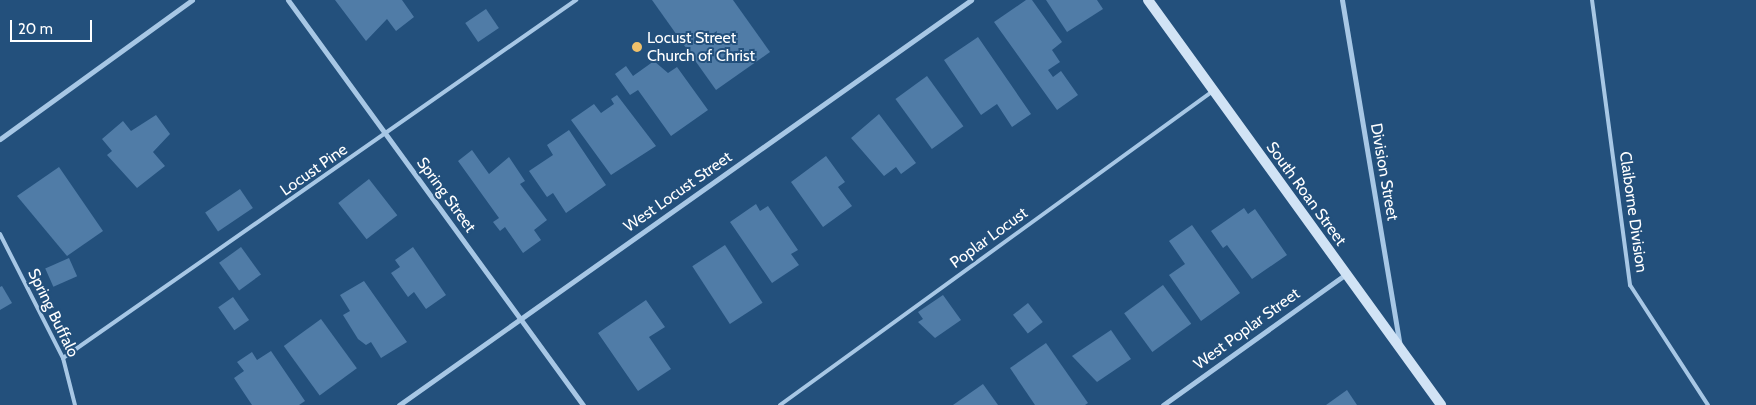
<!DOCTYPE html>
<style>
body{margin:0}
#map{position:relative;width:1756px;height:405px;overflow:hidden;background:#23507c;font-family:Cabin,sans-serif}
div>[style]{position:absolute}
.building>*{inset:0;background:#507ca7;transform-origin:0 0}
.service>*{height:4px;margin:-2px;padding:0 2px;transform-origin:2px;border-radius:2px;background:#a7c7e5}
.minor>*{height:5px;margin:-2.5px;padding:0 2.5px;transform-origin:2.5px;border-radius:2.5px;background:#a7c7e5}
.secondary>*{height:10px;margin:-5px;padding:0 5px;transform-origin:5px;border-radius:5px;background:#d1e3f5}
.dots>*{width:14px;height:14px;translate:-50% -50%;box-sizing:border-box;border:2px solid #23507c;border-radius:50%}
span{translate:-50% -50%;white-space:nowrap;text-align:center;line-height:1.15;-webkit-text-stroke:4px #23507c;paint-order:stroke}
.poi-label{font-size:16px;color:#fff}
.left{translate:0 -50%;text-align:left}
.street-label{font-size:16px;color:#fff}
.scale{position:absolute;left:10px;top:20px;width:82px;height:22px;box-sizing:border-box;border:2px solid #fff;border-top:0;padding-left:6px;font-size:15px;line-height:18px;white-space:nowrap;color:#fff;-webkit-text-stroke:4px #23507c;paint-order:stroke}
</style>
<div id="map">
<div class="building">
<div style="clip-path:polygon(335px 0,402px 0,414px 17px,396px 31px,387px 19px,366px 41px)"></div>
<div style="clip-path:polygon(652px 0,733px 0,770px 52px,716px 90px)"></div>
<div style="clip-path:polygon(1026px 0,1032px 0,1062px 42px,1052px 50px,1060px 62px,1048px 70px,1053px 77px,1061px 71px,1078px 95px,1057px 110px,994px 22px)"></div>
<div style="clip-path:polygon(1046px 0,1097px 0,1103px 9px,1067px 32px)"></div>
<div style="left:486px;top:9px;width:23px;height:25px;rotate:56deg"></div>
<div style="clip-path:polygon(978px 37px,1031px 114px,1012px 127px,997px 104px,981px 115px,944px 60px)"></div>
<div style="clip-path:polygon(654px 61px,668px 73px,677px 67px,708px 110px,671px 136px,638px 90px,630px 95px,615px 74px,626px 66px,633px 76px)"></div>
<div style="left:927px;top:76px;width:62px;height:39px;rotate:54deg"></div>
<div style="clip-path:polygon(617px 95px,656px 146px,611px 175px,571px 120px,594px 104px,601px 113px,614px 104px,611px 99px)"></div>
<div style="clip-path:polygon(879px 114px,916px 163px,901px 174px,896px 167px,884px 176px,851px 138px)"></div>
<div style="clip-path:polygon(156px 115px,170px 134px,153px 152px,165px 166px,137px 188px,107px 155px,112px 151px,102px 139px,123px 121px,131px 131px)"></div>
<div style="clip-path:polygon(569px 130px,606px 185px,566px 213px,553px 193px,547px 197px,529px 171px,553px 155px,547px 145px)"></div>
<div style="clip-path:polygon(472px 150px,489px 174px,509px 157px,525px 181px,520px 184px,547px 220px,534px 230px,541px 240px,523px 253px,505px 227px,500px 231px,493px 222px,499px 218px,458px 161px)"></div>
<div style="clip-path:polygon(826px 156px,845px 182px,838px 187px,852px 206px,823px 227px,791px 182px)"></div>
<div style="clip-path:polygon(59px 167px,103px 231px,67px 256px,17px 196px)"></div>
<div style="left:369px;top:179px;width:46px;height:39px;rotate:52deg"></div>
<div style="left:240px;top:189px;width:23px;height:42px;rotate:56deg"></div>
<div style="clip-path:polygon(756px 204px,760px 211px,768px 206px,798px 250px,791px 254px,799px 265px,772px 283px,730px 222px)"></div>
<div style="clip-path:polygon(1244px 208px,1248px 214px,1255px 209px,1287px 255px,1252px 279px,1227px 245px,1223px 248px,1211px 231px)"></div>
<div style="clip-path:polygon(1192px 225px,1240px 293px,1201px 321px,1169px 275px,1185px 264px,1169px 241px)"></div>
<div style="left:725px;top:245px;width:69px;height:39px;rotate:57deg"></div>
<div style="left:241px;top:247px;width:34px;height:27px;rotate:54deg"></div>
<div style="clip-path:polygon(413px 247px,446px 295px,426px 309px,414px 292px,408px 297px,391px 273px,400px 267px,395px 260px)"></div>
<div style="left:69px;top:258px;width:20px;height:26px;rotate:66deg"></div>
<div style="clip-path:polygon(364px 281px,407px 342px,381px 358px,371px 342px,366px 345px,358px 339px,343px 315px,350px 311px,340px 295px)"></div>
<div style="left:1163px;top:285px;width:48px;height:48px;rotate:54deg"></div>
<div style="clip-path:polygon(2px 286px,12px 303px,0 310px,0 287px)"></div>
<div style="clip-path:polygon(943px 295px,961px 320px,935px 338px,918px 322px,923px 319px,918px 312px)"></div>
<div style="left:233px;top:297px;width:28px;height:18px;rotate:55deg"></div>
<div style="clip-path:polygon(646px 300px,665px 327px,649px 337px,671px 369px,638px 391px,598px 333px)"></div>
<div style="left:1028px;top:303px;width:24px;height:19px;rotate:52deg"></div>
<div style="left:321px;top:319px;width:61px;height:46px;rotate:54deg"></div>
<div style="clip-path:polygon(1111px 330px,1131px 359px,1097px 382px,1072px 356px)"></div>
<div style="clip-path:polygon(1046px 343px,1088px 403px,1085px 405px,1035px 405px,1010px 368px)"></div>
<div style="clip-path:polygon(271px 351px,305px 401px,299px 405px,252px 405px,234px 378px,244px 371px,237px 362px,252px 352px,257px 360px)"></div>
<div style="clip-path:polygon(983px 384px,998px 405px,953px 405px)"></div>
<div style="clip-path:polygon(1347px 390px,1357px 405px,1326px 405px)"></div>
</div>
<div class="service">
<div style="left:1592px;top:0;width:288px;rotate:82.4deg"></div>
<div style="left:1630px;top:285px;width:143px;rotate:57deg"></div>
<div style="left:0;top:234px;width:139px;rotate:63.1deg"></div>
<div style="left:63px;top:358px;width:49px;rotate:75.7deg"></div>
<div style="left:63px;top:358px;width:626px;rotate:-34.91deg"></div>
<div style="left:780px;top:405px;width:535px;rotate:-35.95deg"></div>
</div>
<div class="minor">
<div style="left:288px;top:0;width:501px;rotate:53.93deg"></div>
<div style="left:1342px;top:0;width:350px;rotate:80.5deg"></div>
<div style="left:0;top:139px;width:237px;rotate:-35.9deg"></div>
<div style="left:399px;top:405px;width:701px;rotate:-35.3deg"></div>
<div style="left:1163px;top:405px;width:225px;rotate:-35.6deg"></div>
</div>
<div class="secondary">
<div style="left:1148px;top:0;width:500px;rotate:54.1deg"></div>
</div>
<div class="dots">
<div style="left:637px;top:47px;background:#f0c16b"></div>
</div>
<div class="poi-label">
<span class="left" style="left:647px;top:47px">Locust Street<br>Church of Christ</span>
</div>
<div class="street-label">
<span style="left:314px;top:170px;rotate:-35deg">Locust Pine</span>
<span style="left:1384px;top:172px;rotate:80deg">Division Street</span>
<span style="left:678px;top:192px;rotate:-35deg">West Locust Street</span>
<span style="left:1306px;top:194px;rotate:54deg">South Roan Street</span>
<span style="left:446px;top:195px;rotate:54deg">Spring Street</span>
<span style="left:1633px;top:212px;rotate:82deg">Claiborne Division</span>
<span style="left:989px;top:238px;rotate:-36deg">Poplar Locust</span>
<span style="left:53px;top:313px;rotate:64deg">Spring Buffalo</span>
<span style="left:1247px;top:329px;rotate:-36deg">West Poplar Street</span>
</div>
<div class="scale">20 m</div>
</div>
